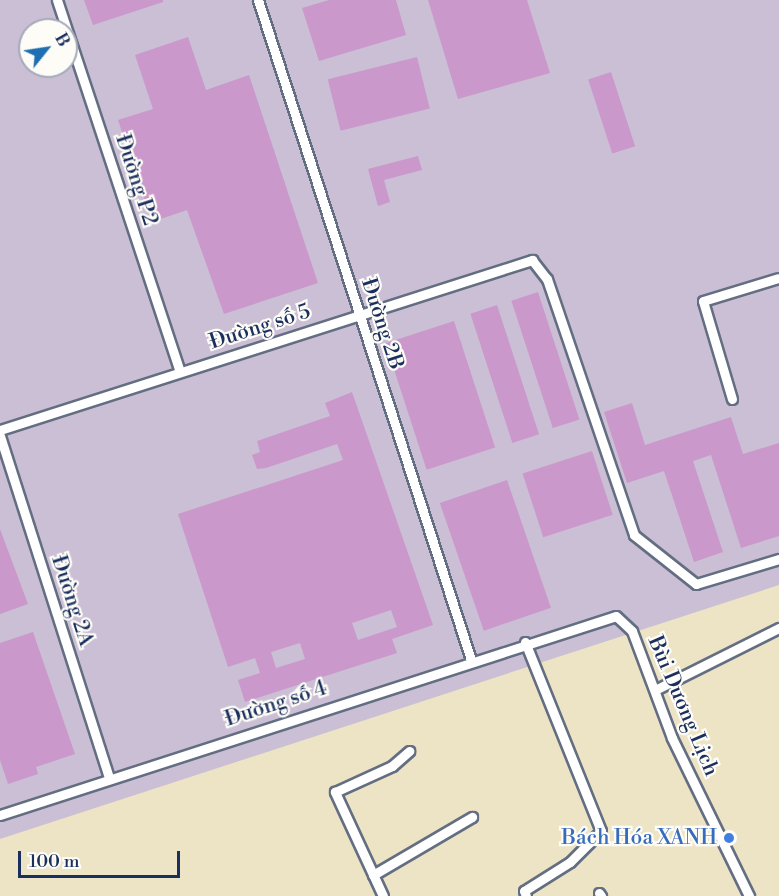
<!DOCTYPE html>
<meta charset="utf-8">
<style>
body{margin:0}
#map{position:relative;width:779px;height:896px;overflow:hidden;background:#ede4c5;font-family:"Libre Bodoni",serif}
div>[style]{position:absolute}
.industrial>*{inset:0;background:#cbbfd5}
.building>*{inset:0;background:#ca98ca;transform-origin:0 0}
.roads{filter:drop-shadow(2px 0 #646e82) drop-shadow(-2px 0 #646e82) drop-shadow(0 2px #646e82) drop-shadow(0 -2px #646e82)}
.minor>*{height:9px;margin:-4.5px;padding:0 4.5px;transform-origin:4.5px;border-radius:4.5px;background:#fff}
.dots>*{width:16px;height:16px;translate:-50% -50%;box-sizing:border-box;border:3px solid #fdfcf7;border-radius:50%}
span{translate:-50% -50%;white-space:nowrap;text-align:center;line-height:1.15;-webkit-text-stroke:4.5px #fdfcf7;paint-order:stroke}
.street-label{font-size:21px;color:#1b2f5e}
.shop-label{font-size:21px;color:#366cbe}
.right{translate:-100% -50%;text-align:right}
.north{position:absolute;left:18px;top:18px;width:60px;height:60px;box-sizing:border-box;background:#fdfcf7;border:2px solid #a3aaba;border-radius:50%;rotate:60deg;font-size:16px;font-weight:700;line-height:24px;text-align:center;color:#1b2f5e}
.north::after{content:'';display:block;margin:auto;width:21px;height:27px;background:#1f6fb2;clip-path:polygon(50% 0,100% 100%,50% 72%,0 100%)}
.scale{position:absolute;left:18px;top:851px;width:162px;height:27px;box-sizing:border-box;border:3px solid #1b2f5e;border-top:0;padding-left:8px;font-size:18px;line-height:21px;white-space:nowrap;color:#1b2f5e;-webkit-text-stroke:4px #fdfcf7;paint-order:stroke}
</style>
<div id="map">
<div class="industrial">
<div style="clip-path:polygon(evenodd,0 0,779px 0,779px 585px,0 839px,0 0,30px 30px,66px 30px,66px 66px,30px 66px,30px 30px)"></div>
</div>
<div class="building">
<div style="clip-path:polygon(84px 0,163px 0,163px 2px,93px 25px)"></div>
<div style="clip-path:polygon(329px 0,396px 0,406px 35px,319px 61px,302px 8px)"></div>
<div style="clip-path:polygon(428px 0,527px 0,550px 73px,458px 99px)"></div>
<div style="clip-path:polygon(188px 37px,206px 90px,249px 75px,318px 283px,224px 314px,187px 210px,152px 222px,118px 120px,153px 109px,135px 55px)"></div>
<div style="left:417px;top:57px;width:53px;height:92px;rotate:76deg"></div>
<div style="left:611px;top:72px;width:78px;height:24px;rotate:72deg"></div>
<div style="clip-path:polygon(418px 156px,422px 170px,384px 180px,390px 202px,378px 206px,368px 169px)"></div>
<div style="left:538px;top:292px;width:134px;height:28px;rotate:72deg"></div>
<div style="left:497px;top:305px;width:136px;height:28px;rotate:72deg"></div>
<div style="left:454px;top:321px;width:133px;height:72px;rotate:72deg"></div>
<div style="clip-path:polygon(evenodd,352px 392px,433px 625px,392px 639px,397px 653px,245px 702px,238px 680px,260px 673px,255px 658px,228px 667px,178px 514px,343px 460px,337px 444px,266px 468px,257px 469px,252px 455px,260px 452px,257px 441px,330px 416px,325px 403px,352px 392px,391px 610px,397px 627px,358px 640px,352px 623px,391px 610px,352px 392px,300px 643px,305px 659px,276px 668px,271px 652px,300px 643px)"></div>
<div style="clip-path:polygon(632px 403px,645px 445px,731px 417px,743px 454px,779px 443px,779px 536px,741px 548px,711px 455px,693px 461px,723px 552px,694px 562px,664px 471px,627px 483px,604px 412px)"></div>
<div style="left:592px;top:451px;width:67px;height:73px;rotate:72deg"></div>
<div style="left:507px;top:480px;width:135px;height:71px;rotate:71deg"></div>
<div style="clip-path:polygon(0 529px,28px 604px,0 614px)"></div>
<div style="clip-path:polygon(33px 632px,75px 754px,36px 767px,38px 774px,8px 784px,0 760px,0 643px)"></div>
</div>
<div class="roads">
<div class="minor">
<div style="left:57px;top:0;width:391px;rotate:71.7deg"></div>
<div style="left:258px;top:0;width:694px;rotate:72.11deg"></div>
<div style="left:732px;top:399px;width:102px;rotate:-106.5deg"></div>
<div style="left:703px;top:301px;width:78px;rotate:-17deg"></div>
<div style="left:0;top:430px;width:559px;rotate:-17.72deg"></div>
<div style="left:532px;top:260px;width:24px;rotate:52deg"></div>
<div style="left:547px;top:279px;width:270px;rotate:71.2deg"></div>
<div style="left:634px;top:535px;width:79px;rotate:38.3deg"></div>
<div style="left:696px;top:584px;width:87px;rotate:-16.8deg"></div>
<div style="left:0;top:436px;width:359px;rotate:72.3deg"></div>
<div style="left:525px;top:642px;width:204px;rotate:68.1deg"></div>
<div style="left:601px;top:831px;width:44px;rotate:135deg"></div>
<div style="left:570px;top:862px;width:54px;rotate:147.8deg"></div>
<div style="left:524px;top:891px;width:5px;rotate:68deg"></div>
<div style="left:655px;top:690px;width:139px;rotate:-26.6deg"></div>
<div style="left:0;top:815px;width:647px;rotate:-17.9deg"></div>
<div style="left:616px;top:616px;width:22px;rotate:43deg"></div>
<div style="left:632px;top:631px;width:114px;rotate:69.5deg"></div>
<div style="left:672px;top:738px;width:176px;rotate:64deg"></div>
<div style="left:373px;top:875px;width:115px;rotate:-30.4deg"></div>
<div style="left:599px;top:893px;width:4px;rotate:56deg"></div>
<div style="left:383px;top:896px;width:115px;rotate:-114.8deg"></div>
<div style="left:335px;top:792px;width:63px;rotate:-24.5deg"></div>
<div style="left:392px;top:766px;width:23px;rotate:-41deg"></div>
</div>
</div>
<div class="dots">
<div style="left:729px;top:838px;background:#3f7fe0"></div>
</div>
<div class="street-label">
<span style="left:136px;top:180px;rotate:72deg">Đường P2</span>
<span style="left:382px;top:324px;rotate:72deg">Đường 2B</span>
<span style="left:260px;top:327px;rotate:-18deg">Đường số 5</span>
<span style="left:72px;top:601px;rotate:72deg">Đường 2A</span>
<span style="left:276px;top:704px;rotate:-18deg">Đường số 4</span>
<span style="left:683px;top:706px;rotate:67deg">Bùi Dương Lịch</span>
</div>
<div class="shop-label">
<span class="right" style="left:717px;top:838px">Bách Hóa XANH</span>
</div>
<div class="north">B</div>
<div class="scale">100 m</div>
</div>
